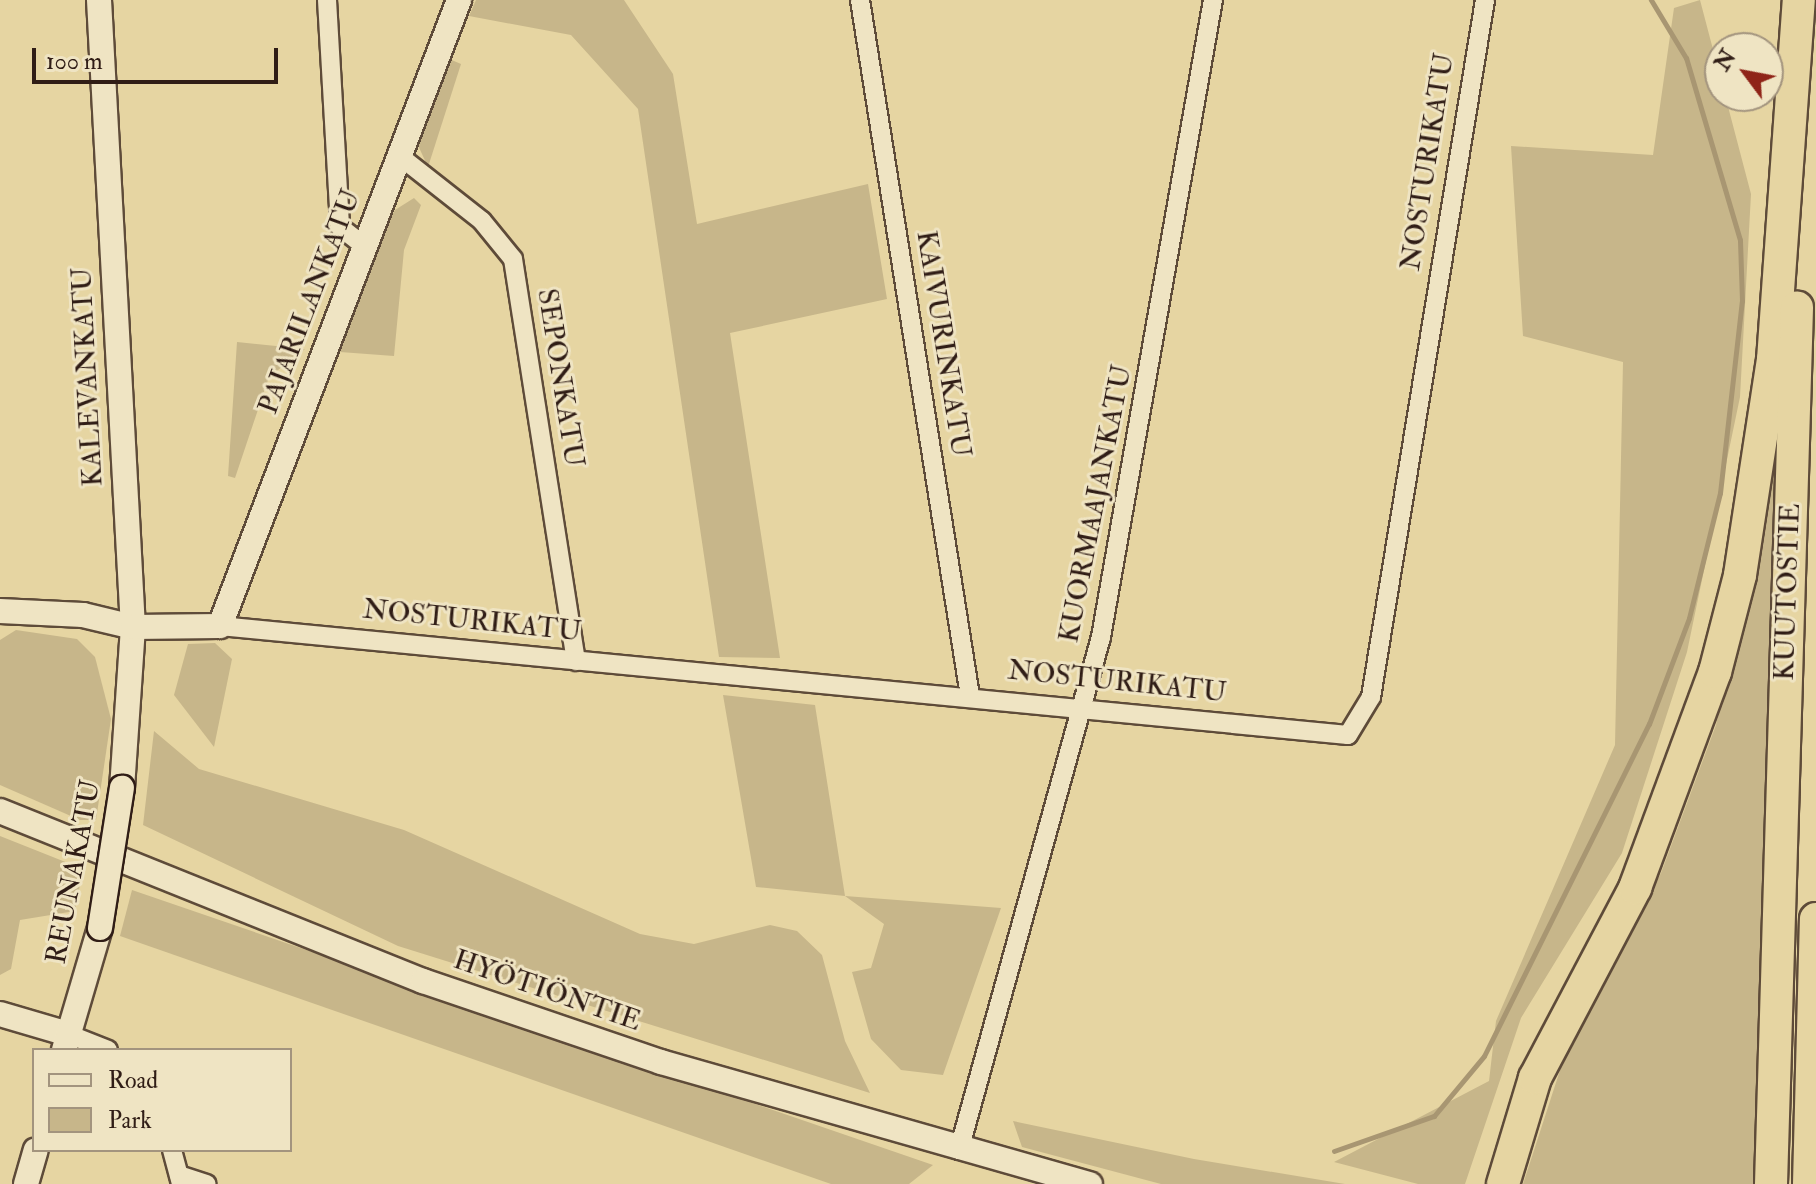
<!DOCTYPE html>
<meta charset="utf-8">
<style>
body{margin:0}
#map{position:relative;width:1816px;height:1184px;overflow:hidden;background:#e6d5a2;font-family:"IM FELL Double Pica",serif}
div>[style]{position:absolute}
.green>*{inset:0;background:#c7b68a}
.stream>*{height:5px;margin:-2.5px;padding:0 2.5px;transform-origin:2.5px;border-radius:2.5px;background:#a89672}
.roads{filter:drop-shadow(2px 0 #5e4b39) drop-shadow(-2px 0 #5e4b39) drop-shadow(0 2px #5e4b39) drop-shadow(0 -2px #5e4b39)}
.street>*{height:18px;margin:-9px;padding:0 9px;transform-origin:9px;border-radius:9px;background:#efe4c3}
.secondary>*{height:24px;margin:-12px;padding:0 12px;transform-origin:12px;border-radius:12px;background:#efe4c3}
.highway>*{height:32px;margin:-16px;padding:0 16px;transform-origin:16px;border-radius:16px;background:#e6d5a2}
.bridges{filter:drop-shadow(2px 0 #301d16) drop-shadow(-2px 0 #301d16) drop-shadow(0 2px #301d16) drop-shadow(0 -2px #301d16)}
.secondary-bridge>*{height:24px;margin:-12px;padding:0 12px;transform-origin:12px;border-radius:12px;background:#efe4c3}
span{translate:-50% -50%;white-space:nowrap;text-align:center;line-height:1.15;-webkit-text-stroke:6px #efe4c3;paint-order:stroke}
.street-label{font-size:28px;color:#301d16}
.legend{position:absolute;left:32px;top:1048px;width:260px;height:104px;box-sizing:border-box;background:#efe4c3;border:2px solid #a3947e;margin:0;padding:10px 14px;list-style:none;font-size:24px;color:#301d16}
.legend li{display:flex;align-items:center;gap:16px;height:40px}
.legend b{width:40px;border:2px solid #a3947e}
.north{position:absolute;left:1704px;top:32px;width:80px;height:80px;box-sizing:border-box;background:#efe4c3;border:2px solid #a3947e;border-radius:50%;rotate:302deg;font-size:22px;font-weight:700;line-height:32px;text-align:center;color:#301d16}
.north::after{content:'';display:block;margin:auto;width:28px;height:36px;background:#8f2418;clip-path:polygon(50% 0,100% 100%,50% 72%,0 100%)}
.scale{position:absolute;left:32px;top:48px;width:246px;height:36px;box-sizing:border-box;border:4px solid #301d16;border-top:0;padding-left:10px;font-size:24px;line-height:28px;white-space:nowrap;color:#301d16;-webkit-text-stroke:6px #efe4c3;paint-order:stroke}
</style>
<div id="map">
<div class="green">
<div style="clip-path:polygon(476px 0,624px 0,673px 74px,697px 224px,868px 184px,887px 299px,730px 333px,780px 658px,719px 657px,638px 109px,571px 35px,469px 16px)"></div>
<div style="clip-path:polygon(1700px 0,1751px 194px,1740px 397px,1687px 652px,1622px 853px,1521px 1018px,1465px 1184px,1418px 1184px,1334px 1162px,1489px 1081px,1496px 1021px,1615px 745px,1623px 362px,1523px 336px,1511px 146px,1653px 155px,1674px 8px)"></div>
<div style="clip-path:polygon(447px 58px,461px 64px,428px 167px,416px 141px)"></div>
<div style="clip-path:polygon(414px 198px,421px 205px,404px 250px,394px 356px,340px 352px,385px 228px,395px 210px)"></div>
<div style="clip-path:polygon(237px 342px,305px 349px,269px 377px,235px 478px,228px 476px)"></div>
<div style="clip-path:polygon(1779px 433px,1756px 1184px,1523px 1184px,1563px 1061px,1661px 873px,1716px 725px)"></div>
<div style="clip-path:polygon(16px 630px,77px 639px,95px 657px,111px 719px,96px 820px,80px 820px,0 785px,0 640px)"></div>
<div style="clip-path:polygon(215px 643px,232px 659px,214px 747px,174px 695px,188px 644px)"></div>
<div style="clip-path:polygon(723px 695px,815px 705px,845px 896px,1001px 908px,943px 1075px,901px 1070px,871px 1039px,852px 972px,871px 968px,884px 924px,845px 896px,756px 887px)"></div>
<div style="clip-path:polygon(154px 731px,199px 769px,404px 830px,640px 934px,694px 944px,770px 925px,797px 931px,822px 955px,845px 1041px,870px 1093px,398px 946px,143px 825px)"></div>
<div style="clip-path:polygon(0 836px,83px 869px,75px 911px,20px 920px,11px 969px,0 975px)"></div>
<div style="clip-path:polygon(132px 890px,933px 1165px,909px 1184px,831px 1184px,120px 936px)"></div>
<div style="clip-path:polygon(1013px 1121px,1194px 1159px,1345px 1184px,1161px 1184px,1022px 1147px)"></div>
</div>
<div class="stream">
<div style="left:1334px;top:1151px;width:106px;rotate:-19.3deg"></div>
<div style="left:1434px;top:1116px;width:78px;rotate:-50.2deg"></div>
<div style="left:1484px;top:1056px;width:371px;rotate:-63.6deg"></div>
<div style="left:1649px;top:724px;width:113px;rotate:-69.3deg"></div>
<div style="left:1689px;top:618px;width:129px;rotate:-76.1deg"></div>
<div style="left:1720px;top:493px;width:193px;rotate:-83.5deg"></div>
<div style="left:1742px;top:301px;width:61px;rotate:-91.9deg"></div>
<div style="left:1740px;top:240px;width:190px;rotate:-106.5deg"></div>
<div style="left:1686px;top:58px;width:68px;rotate:-121.1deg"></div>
</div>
<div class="roads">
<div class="street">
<div style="left:327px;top:0;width:227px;rotate:86.7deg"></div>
<div style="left:340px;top:227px;width:29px;rotate:38deg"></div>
<div style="left:860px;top:0;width:705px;rotate:81.02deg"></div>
<div style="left:397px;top:154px;width:108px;rotate:38.2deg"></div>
<div style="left:482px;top:221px;width:49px;rotate:50.8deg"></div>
<div style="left:513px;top:259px;width:407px;rotate:81.1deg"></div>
<div style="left:220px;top:626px;width:1133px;rotate:5.52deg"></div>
<div style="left:1348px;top:735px;width:44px;rotate:-58.8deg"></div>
<div style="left:1371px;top:697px;width:706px;rotate:-80.71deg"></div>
<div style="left:68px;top:1034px;width:43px;rotate:21.8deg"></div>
<div style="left:172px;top:1150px;width:35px;rotate:75deg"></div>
<div style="left:959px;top:1150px;width:532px;rotate:-74.53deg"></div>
<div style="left:1101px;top:637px;width:647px;rotate:-80.03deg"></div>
<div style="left:179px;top:1175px;width:29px;rotate:18deg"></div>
</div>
<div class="secondary">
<div style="left:99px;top:0;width:628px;rotate:86.9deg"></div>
<div style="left:133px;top:627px;width:161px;rotate:93.9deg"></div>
<div style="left:0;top:611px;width:83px;rotate:2.8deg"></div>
<div style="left:83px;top:615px;width:51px;rotate:13.5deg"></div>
<div style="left:133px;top:627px;width:87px;rotate:-0.7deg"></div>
<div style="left:220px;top:626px;width:670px;rotate:-69.1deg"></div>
<div style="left:0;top:811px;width:456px;rotate:21.9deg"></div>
<div style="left:423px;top:981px;width:251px;rotate:18.8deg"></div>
<div style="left:661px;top:1062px;width:446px;rotate:15.9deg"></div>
<div style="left:0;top:1014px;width:71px;rotate:16.4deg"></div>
<div style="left:64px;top:1050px;width:127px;rotate:-73.6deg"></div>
<div style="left:26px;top:1184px;width:35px;rotate:-74deg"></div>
</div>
<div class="highway">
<div style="left:1503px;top:1184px;width:111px;rotate:-73.2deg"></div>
<div style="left:1535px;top:1078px;width:215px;rotate:-62.2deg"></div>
<div style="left:1635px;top:888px;width:230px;rotate:-69.7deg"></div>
<div style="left:1715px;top:672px;width:100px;rotate:-75.5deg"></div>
<div style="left:1740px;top:575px;width:218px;rotate:-81.3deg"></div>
<div style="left:1773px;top:360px;width:361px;rotate:-85.9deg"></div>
<div style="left:1771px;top:1184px;width:877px;rotate:-88.3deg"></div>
<div style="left:1809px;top:1184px;width:265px;rotate:-88.5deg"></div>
</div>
</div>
<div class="bridges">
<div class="secondary-bridge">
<div style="left:100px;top:928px;width:142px;rotate:-81.1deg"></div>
</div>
</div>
<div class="street-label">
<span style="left:1428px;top:162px;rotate:-81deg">NOSTURIKATU</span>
<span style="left:310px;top:302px;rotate:-69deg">PAJARILANKATU</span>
<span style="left:943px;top:344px;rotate:81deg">KAIVURINKATU</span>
<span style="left:88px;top:377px;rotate:-93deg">KALEVANKATU</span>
<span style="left:560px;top:378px;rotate:81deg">SEPONKATU</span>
<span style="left:1096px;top:504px;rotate:-79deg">KUORMAAJANKATU</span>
<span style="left:1788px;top:592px;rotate:-88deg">KUUTOSTIE</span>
<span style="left:472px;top:621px;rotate:6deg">NOSTURIKATU</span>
<span style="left:1117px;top:682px;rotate:6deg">NOSTURIKATU</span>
<span style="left:74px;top:872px;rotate:-79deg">REUNAKATU</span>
<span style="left:547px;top:991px;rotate:19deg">HYÖTIÖNTIE</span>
</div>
<ul class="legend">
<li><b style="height:10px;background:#efe4c3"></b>Road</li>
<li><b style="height:22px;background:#c7b68a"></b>Park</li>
</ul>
<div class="north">N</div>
<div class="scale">100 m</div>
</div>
